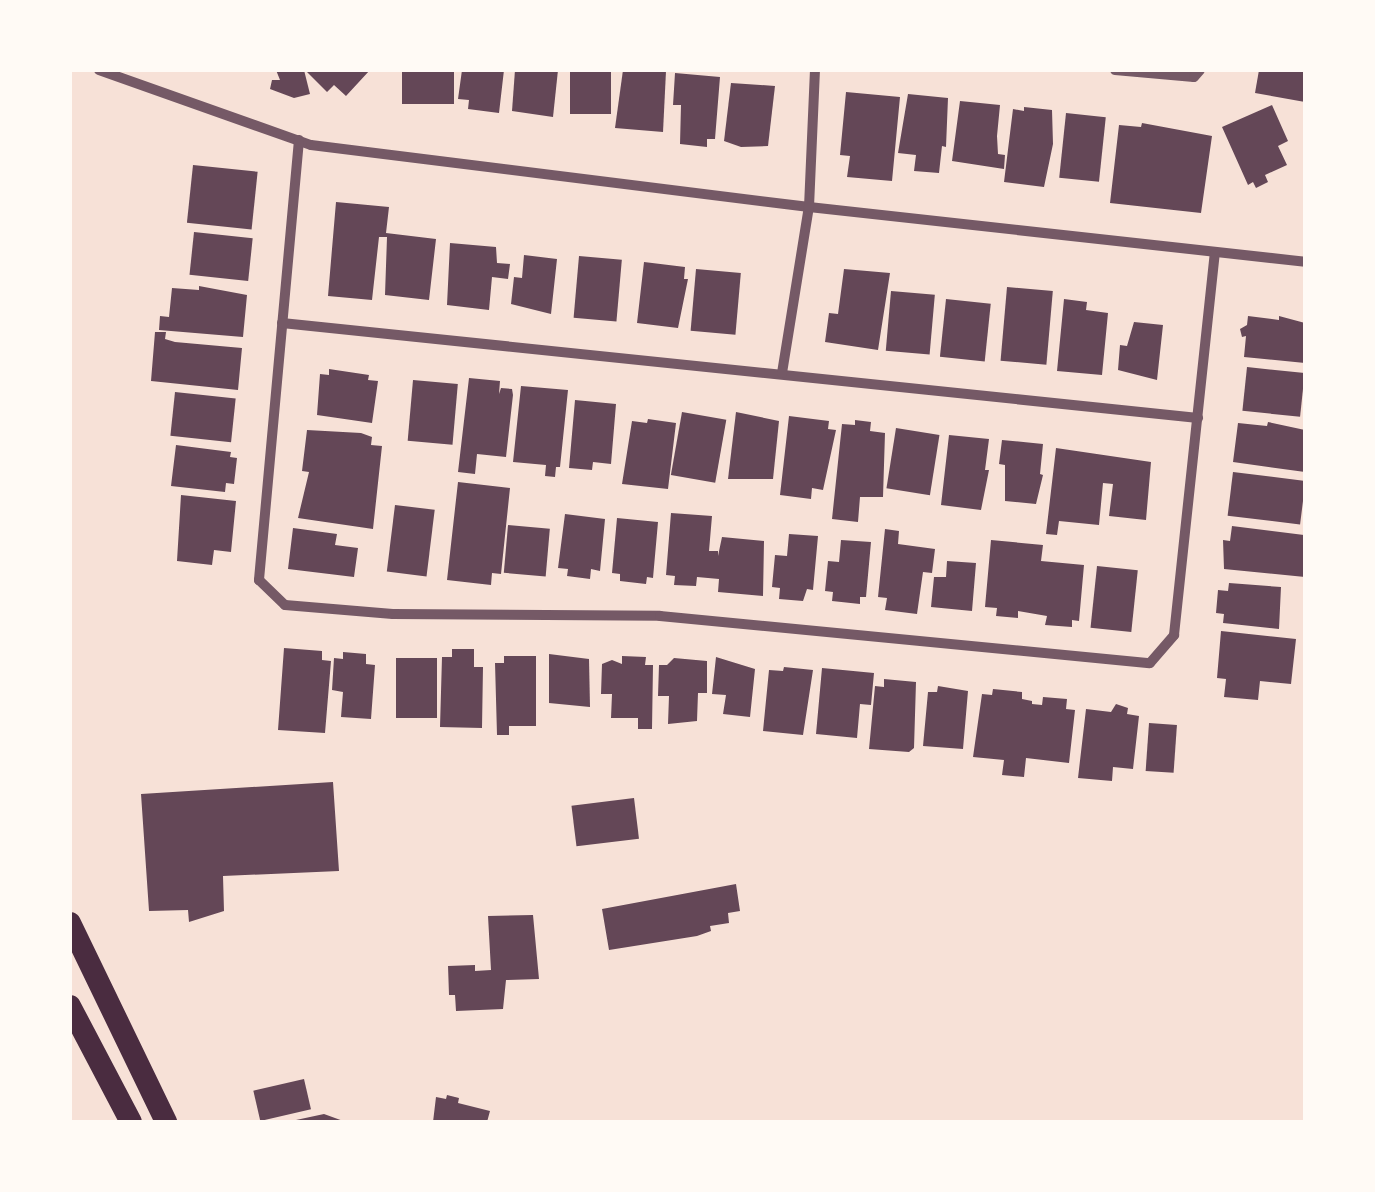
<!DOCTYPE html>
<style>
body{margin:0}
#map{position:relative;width:1375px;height:1192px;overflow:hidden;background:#f7e1d7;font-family:Poppins,sans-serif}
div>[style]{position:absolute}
.building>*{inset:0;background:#644757;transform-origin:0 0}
.minor>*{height:10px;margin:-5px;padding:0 5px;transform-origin:5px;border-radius:5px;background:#755966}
.trunk>*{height:22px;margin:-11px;padding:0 11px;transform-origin:11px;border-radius:11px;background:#4a2c40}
span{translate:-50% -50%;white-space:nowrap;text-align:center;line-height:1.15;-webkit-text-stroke:8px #fffaf5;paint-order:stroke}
.frame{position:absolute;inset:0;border:72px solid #fffaf5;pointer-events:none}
</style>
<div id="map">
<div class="building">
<div style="clip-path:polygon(276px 70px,304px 70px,310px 94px,294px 98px,270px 89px,272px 80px,280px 80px)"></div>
<div style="clip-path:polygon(305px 70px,370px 70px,346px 96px,334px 85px,327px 92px)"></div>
<div style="left:402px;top:70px;width:52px;height:34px"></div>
<div style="clip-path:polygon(462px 70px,504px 70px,499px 113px,468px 109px,469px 100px,458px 99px)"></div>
<div style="clip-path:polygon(515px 70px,558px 70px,553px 117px,512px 111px)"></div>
<div style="left:570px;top:70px;width:41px;height:44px"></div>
<div style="clip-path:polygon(623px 70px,666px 71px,663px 132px,615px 128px)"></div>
<div style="clip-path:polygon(1259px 70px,1305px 70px,1305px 102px,1255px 93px)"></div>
<div style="clip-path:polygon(675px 73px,720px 77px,715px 139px,707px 139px,707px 147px,680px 144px,681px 105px,673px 105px)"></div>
<div style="clip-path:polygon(731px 83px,775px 86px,768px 146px,741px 147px,724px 141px)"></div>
<div style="clip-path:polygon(846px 92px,900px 97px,892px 181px,847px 177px,850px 156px,840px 155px)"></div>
<div style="clip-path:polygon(908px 94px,948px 98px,946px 147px,942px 146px,939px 173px,914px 171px,916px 155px,898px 153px)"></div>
<div style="clip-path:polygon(960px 101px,1000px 105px,997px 136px,998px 154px,1005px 155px,1004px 169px,952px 161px)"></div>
<div style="clip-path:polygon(1272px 105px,1288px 141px,1278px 146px,1287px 165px,1265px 175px,1268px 182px,1256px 188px,1253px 182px,1248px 185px,1222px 127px)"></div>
<div style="clip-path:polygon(1024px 107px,1052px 110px,1053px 144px,1044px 187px,1004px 182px,1013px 109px,1024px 111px)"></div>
<div style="left:1066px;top:113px;width:40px;height:65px;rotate:6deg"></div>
<div style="clip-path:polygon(1142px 123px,1212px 136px,1201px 213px,1110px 203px,1119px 125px,1141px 127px)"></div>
<div style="left:193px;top:165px;width:65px;height:58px;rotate:6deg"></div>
<div style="clip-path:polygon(336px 202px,389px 207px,386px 233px,436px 239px,429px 300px,385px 295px,387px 237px,379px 237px,372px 300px,328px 296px)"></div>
<div style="left:194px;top:232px;width:59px;height:43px;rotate:6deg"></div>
<div style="clip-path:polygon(450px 243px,496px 247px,497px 263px,510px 264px,508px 279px,492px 277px,489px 310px,447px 305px)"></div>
<div style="clip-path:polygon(524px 255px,557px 259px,551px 314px,511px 304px,514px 277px,522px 278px)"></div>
<div style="left:579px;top:256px;width:43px;height:62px;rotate:5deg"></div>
<div style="clip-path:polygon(644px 262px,685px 267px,684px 279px,688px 279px,678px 328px,637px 323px)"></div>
<div style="left:696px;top:269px;width:45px;height:62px;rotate:5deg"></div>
<div style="clip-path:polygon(844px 269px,890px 273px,878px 350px,825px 342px,829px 313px,838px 314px)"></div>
<div style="clip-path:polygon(199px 286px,247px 295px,243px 337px,159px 330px,160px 316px,169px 317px,172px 288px,199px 290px)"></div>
<div style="left:1007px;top:287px;width:46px;height:74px;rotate:5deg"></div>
<div style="left:891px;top:291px;width:44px;height:60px;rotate:5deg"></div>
<div style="left:946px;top:299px;width:45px;height:58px;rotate:6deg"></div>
<div style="clip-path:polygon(1064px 299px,1087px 302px,1086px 310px,1108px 313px,1102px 375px,1057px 371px)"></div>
<div style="clip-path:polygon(1248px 316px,1279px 320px,1279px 316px,1305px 323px,1305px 363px,1244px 357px,1246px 336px,1242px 337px,1240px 329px,1247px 325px)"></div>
<div style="clip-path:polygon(1134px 322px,1163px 325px,1157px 380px,1118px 370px,1120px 345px,1127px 346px)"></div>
<div style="clip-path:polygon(155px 332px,166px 332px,165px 339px,175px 342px,242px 348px,238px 390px,151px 381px)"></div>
<div style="left:1247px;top:367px;width:58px;height:44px;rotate:6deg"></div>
<div style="clip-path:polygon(329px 369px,369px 375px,368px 380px,378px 381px,372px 423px,317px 415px,320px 374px,329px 375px)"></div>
<div style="clip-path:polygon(469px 378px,500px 381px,499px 394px,501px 388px,512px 389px,513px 395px,506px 457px,477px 454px,475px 474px,458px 472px)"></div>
<div style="left:413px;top:380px;width:45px;height:61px;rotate:5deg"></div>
<div style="clip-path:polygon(521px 386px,568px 390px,560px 467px,556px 467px,555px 477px,545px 476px,546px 465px,513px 462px)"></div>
<div style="left:175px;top:392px;width:61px;height:44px;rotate:6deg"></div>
<div style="clip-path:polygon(575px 400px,616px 404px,611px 464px,593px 462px,592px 470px,569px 468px)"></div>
<div style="left:682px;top:412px;width:45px;height:64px;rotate:10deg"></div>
<div style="clip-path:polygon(736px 412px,779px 421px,773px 479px,728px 479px)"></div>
<div style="clip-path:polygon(789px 416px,829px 421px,828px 429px,836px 430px,823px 490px,812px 488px,811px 499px,780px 495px)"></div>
<div style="clip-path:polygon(648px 419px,676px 423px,668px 489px,622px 484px,632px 421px,647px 423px)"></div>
<div style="clip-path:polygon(855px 420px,871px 422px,870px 431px,885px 433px,883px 497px,860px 497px,858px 522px,832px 519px,842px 424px,855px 425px)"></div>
<div style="clip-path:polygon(1268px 422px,1305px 430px,1305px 472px,1233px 462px,1238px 423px,1267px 426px)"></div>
<div style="left:896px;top:428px;width:44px;height:61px;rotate:9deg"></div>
<div style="clip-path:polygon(307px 430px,361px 433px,372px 437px,371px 445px,382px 446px,373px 529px,298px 518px,309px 472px,302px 471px)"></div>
<div style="clip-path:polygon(949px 435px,989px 439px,985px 470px,989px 470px,981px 510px,941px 505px)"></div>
<div style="clip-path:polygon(1002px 440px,1043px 444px,1040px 474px,1043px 475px,1036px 504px,1005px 501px,1005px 465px,999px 464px)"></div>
<div style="clip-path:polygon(176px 445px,231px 452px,230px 457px,237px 458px,234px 484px,226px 483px,225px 492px,171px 486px)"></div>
<div style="clip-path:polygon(1056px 448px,1151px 462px,1146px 520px,1109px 516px,1113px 484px,1103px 483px,1099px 525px,1059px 521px,1057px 535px,1046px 534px)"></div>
<div style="left:1233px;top:472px;width:73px;height:44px;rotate:7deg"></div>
<div style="clip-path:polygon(458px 482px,510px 488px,501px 574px,492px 573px,491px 585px,447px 580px)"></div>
<div style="clip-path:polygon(181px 495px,236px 501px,231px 552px,214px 550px,212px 565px,177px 561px)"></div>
<div style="left:395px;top:505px;width:40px;height:67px;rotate:7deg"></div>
<div style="clip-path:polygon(671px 513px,712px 516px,709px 551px,718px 551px,718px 556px,722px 537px,764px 541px,763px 596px,718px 592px,719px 579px,697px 577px,696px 586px,674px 585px,675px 576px,666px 575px)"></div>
<div style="clip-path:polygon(565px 514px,605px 519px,600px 571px,591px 569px,590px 579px,567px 576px,568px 569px,558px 568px)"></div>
<div style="clip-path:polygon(617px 518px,658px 522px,653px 578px,647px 577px,646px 584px,620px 581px,620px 574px,612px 573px)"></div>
<div style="left:508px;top:525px;width:42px;height:48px;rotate:5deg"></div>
<div style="clip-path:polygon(1232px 526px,1304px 535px,1305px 577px,1224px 569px,1223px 540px,1230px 541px)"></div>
<div style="clip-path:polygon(293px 528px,337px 534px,335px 545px,358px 548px,354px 577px,288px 569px)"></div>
<div style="clip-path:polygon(885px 529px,899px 531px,898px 544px,935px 549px,932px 573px,923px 572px,917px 614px,885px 610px,887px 598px,878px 597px)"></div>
<div style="clip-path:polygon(789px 534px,818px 536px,813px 590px,807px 589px,803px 601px,779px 599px,780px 588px,772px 587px,775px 555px,787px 556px)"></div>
<div style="clip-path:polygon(841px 540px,871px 542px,866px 597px,860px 597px,860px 604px,832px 601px,833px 592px,825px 591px,828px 561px,839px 562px)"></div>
<div style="clip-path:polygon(991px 540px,1043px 545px,1041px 561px,1084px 565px,1079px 621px,1072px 620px,1072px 627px,1045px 625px,1047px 616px,1018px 611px,1018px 618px,996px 616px,997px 608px,985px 607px)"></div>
<div style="clip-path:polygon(947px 561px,976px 563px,972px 611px,931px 607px,934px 577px,946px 577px)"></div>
<div style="left:1097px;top:566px;width:41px;height:62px;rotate:6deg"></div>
<div style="clip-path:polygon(1229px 583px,1281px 587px,1279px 629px,1223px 623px,1224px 614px,1216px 613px,1218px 590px,1228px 591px)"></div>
<div style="clip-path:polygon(1221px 631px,1296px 639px,1291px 684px,1260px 681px,1258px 700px,1224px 697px,1226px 679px,1217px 678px)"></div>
<div style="clip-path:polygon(284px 648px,322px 651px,322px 660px,331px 661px,325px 733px,278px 730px)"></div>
<div style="clip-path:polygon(452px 649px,474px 649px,474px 667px,483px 667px,482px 728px,440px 727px,442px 657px,452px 657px)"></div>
<div style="clip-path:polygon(343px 652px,366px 654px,366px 664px,375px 665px,371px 719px,341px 717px,343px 692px,332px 690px,334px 658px,343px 659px)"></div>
<div style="clip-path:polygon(549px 654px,589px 659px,590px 707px,549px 703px)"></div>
<div style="clip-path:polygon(504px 656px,536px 656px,536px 726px,509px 726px,509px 735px,497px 735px,495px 663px,504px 663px)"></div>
<div style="clip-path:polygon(622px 656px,646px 657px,645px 665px,653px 665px,652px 729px,638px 729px,638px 718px,611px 718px,612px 694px,601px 694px,602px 664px,612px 660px,622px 664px)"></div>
<div style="clip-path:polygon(716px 657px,755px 669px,750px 717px,723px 714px,726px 695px,712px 694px)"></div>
<div style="left:396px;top:658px;width:41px;height:60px"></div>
<div style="clip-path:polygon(674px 658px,707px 661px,707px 693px,698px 693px,697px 721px,668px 724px,669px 696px,658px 696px,659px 665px,667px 665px)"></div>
<div style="clip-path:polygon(784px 667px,813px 670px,803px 735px,763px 731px,769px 670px,783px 671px)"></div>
<div style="clip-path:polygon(822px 668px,874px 673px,871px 705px,860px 704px,857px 738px,816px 734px)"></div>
<div style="clip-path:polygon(884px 679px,916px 682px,914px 748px,909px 752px,869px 749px,875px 686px,884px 687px)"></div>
<div style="clip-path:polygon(938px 686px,968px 691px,963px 749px,923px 746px,928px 692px,937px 692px)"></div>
<div style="clip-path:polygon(993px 689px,1022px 692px,1022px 699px,1032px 701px,1032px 704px,1042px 705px,1043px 697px,1067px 699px,1066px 709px,1075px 710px,1069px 763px,1026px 758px,1024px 777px,1002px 775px,1004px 760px,973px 757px,982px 694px,992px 695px)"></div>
<div style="clip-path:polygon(1116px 704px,1128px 708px,1127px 714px,1139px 716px,1133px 769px,1113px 767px,1112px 781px,1078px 778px,1086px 709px,1111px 712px)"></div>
<div style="left:1149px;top:723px;width:28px;height:48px;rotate:4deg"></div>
<div style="clip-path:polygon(333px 782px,339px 871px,223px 876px,224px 911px,189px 922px,188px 910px,149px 911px,141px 794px)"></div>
<div style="left:634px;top:798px;width:41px;height:63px;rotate:83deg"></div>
<div style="clip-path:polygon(736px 884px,740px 911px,728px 913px,729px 923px,710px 926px,711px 931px,697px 936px,609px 950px,602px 909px)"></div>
<div style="clip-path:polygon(533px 915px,539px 979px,506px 980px,503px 1009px,456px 1011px,455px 995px,449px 995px,448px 966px,475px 965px,475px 971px,491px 970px,488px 916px)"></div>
<div style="left:304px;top:1079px;width:31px;height:52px;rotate:77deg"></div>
<div style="clip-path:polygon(447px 1095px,459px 1098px,458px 1103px,490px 1111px,487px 1122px,433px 1122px,436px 1097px,446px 1099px)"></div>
<div style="clip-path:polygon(324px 1114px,346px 1122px,296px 1122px,296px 1120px)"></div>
</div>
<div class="minor">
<div style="left:99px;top:70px;width:225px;rotate:19.5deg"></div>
<div style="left:311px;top:145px;width:502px;rotate:7.1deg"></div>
<div style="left:809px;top:207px;width:499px;rotate:6.3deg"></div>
<div style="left:1115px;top:70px;width:79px;rotate:5.1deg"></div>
<div style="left:1194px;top:77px;width:9px;rotate:-49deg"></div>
<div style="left:299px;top:140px;width:442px;rotate:95.2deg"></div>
<div style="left:259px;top:580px;width:36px;rotate:44deg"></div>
<div style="left:285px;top:605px;width:108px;rotate:4.8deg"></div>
<div style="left:393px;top:614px;width:267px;rotate:0.4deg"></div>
<div style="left:660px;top:616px;width:492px;rotate:5.5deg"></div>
<div style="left:1150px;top:663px;width:37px;rotate:-49deg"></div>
<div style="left:1174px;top:635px;width:383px;rotate:-83.9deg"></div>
<div style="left:282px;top:323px;width:921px;rotate:5.92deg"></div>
<div style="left:782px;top:373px;width:168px;rotate:-80.8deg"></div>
<div style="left:809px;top:207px;width:137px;rotate:-87.5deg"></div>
</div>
<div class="trunk">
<div style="left:70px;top:923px;width:221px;rotate:64.2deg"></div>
<div style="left:70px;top:1006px;width:131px;rotate:62.3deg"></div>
</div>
<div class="frame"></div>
</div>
